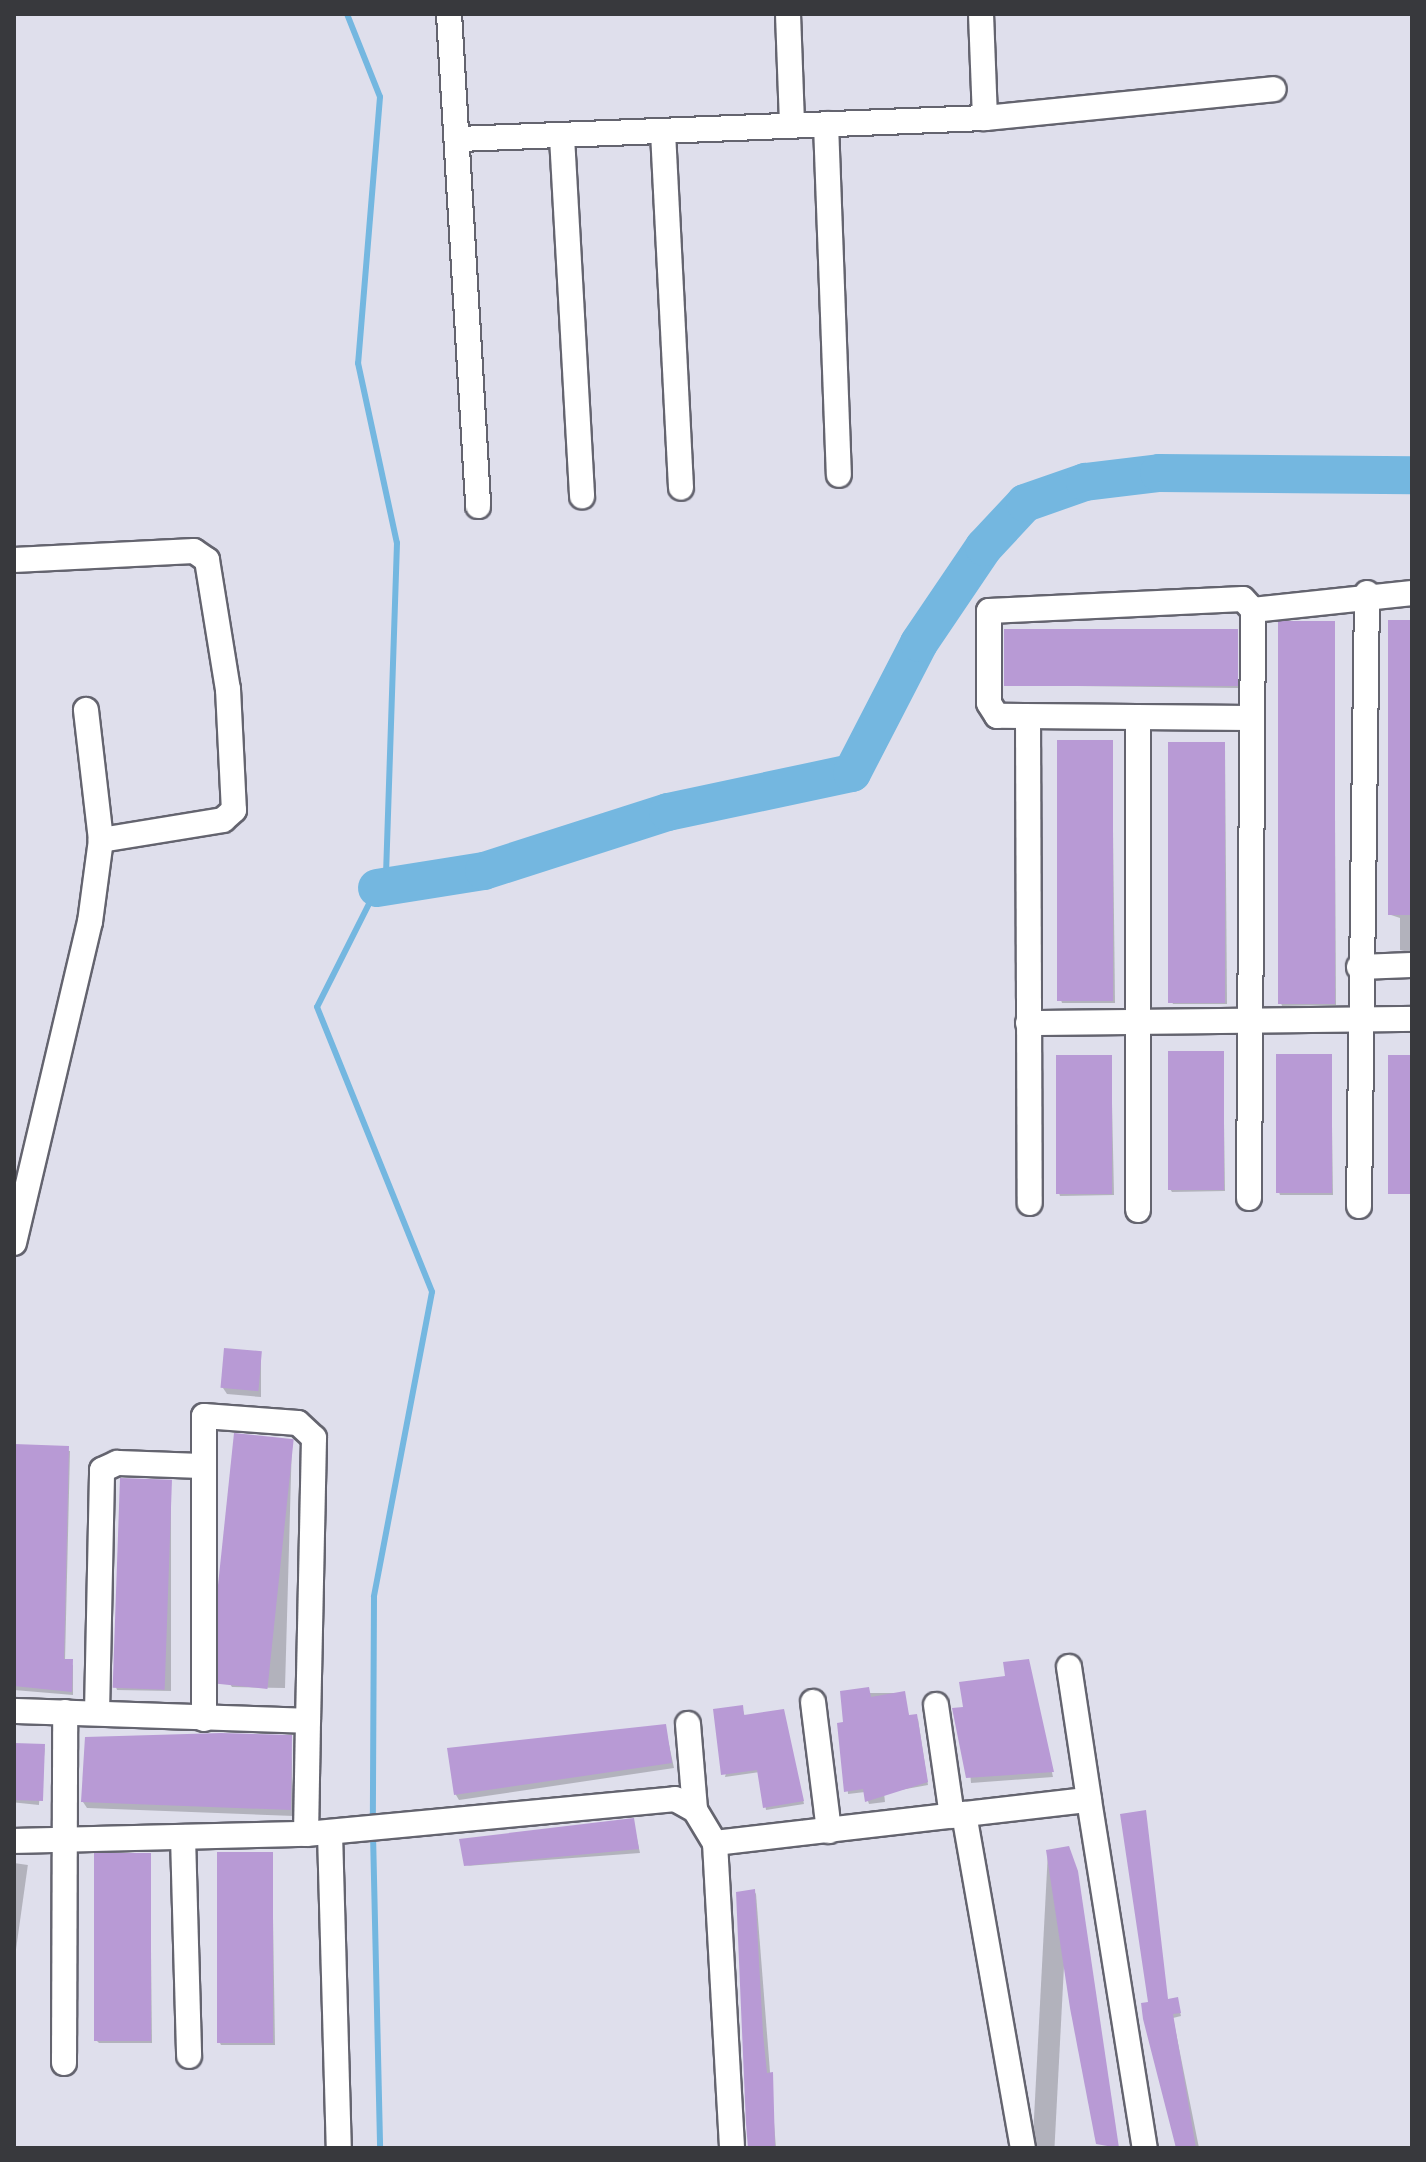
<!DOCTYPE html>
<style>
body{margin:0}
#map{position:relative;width:1426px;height:2162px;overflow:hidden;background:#dfdfec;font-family:"Source Sans 3",sans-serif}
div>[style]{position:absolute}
.shadow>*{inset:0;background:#0003;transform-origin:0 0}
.stream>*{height:6px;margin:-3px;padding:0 3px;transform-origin:3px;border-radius:3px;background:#74b7e0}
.river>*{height:38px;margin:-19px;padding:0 19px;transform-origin:19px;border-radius:19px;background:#74b7e0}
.building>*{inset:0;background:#b89ad5;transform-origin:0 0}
.roads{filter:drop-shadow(2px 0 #64646f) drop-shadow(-2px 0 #64646f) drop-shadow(0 2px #64646f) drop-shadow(0 -2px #64646f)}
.minor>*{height:24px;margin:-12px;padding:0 12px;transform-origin:12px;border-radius:12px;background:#fff}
span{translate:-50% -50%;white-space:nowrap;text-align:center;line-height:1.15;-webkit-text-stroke:6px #ececf9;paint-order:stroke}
.frame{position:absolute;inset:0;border:16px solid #38393d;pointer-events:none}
</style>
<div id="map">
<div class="shadow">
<div style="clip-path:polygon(1390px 622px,1412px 622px,1412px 953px,1400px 950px,1400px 918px,1391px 915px)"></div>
<div style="clip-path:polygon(1334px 623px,1336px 1005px,1282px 1006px,1281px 1003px)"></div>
<div style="clip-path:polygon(1237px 631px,1238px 688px,1006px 685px)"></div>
<div style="clip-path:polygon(1112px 742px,1115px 1003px,1062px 1003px,1061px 1000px)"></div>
<div style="clip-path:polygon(1225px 746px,1227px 1004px,1173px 1004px,1172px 1002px)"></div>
<div style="clip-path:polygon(1223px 1053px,1225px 1191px,1172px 1192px,1170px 1189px)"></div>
<div style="clip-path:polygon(1331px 1056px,1333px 1195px,1280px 1195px,1279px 1192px)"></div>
<div style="clip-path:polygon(1111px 1057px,1114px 1195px,1060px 1196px,1059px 1193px)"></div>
<div style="left:1390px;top:1057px;width:22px;height:136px"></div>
<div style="clip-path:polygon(261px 1353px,261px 1397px,227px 1394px,223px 1388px)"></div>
<div style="clip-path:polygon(292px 1441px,285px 1688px,232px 1687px,230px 1684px)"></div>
<div style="clip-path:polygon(14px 1446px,70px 1451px,65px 1661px,73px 1665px,73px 1695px,14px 1690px)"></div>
<div style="clip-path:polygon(171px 1482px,171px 1691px,117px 1690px,116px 1687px)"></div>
<div style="clip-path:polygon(1028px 1664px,1053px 1777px,971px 1783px,965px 1709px)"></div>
<div style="clip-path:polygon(842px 1693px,904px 1693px,909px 1717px,918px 1719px,928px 1785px,884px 1793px,885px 1802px,869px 1804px,865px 1792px,848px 1794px)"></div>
<div style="clip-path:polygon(742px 1707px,745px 1717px,784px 1714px,804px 1804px,766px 1810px,760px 1772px,725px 1777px)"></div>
<div style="clip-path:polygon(665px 1726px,674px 1768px,459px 1800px,456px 1795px,450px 1750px)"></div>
<div style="clip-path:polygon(291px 1737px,294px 1816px,87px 1808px,83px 1802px)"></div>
<div style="left:14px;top:1745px;width:31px;height:57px;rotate:6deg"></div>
<div style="clip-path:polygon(633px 1820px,640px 1853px,466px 1866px)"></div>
<div style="left:1048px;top:1851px;width:22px;height:301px;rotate:3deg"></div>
<div style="clip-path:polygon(272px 1854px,275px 2045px,221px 2045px,220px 2043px)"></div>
<div style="clip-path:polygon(150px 1855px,152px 2043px,99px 2043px,97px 2041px)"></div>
<div style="left:14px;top:1863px;width:14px;height:190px;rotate:8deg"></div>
<div style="clip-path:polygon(754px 1891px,756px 1894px,776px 2148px,753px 2148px)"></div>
<div style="clip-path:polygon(1177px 1999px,1181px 2016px,1173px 2018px,1199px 2148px,1176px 2148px,1168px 2000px)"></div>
</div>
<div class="stream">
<div style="left:347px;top:14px;width:89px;rotate:68.3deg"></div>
<div style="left:380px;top:97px;width:267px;rotate:94.7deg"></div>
<div style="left:358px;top:363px;width:184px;rotate:77.8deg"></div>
<div style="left:397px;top:543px;width:327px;rotate:91.9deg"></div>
<div style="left:386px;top:870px;width:153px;rotate:116.7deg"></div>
<div style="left:317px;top:1007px;width:307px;rotate:68deg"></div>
<div style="left:432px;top:1292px;width:310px;rotate:100.8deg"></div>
<div style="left:374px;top:1597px;width:226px;rotate:90.3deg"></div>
<div style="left:373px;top:1834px;width:314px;rotate:88.7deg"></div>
</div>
<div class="river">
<div style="left:377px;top:888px;width:108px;rotate:-9deg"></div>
<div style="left:484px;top:871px;width:193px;rotate:-17.8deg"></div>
<div style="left:668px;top:812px;width:188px;rotate:-12deg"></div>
<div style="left:852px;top:773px;width:146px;rotate:-62.7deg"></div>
<div style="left:919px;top:643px;width:116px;rotate:-55.9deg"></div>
<div style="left:984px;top:547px;width:60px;rotate:-47deg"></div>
<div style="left:1025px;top:503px;width:64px;rotate:-19.3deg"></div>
<div style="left:1085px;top:482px;width:75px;rotate:-6.9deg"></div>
<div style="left:1159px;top:473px;width:253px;rotate:0.5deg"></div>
</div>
<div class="building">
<div style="left:1388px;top:620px;width:23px;height:295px"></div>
<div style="left:1335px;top:621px;width:383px;height:57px;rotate:90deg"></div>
<div style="left:1004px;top:629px;width:234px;height:57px"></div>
<div style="left:1113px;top:740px;width:261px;height:56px;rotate:90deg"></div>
<div style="left:1168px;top:742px;width:57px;height:261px"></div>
<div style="left:1168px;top:1051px;width:56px;height:139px"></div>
<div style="left:1276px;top:1054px;width:56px;height:139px"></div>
<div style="left:1056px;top:1055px;width:56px;height:139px"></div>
<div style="left:1388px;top:1055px;width:23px;height:139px"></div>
<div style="left:224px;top:1348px;width:38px;height:40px;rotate:5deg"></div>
<div style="left:234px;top:1433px;width:60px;height:251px;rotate:6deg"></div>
<div style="clip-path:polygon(14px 1444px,69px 1446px,64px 1659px,73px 1659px,72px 1692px,14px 1686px)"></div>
<div style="left:120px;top:1478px;width:52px;height:210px;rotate:2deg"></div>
<div style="clip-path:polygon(1029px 1659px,1054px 1772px,966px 1778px,952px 1708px,963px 1707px,959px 1682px,1005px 1676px,1003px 1662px)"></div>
<div style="clip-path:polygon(869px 1687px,871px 1697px,905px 1691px,909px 1715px,917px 1714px,928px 1782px,865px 1802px,863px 1789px,844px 1792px,837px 1723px,843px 1722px,840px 1691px)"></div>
<div style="clip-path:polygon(743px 1705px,744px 1715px,784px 1709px,804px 1801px,763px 1808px,757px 1770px,721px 1775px,713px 1709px)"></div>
<div style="clip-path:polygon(666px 1724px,672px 1763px,454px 1795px,447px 1748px)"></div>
<div style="clip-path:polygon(221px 1733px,292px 1735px,291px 1810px,81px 1802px,85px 1737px)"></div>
<div style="left:14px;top:1743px;width:31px;height:57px;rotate:2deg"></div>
<div style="clip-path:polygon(1146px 1810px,1168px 1999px,1178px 1997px,1181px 2013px,1173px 2014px,1196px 2148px,1176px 2148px,1143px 2019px,1141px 2003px,1148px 2002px,1120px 1814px)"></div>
<div style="clip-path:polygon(634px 1818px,639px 1849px,464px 1866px,459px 1839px)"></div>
<div style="clip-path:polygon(1069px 1846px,1078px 1871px,1119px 2148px,1096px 2144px,1070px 2008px,1046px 1850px)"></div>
<div style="left:217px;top:1852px;width:56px;height:191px"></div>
<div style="left:151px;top:1853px;width:188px;height:57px;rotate:90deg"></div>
<div style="clip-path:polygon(755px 1889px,763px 2034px,767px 2073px,773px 2072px,775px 2148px,748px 2148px,746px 2124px,736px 1892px)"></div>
</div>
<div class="roads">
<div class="minor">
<div style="left:449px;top:14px;width:493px;rotate:86.6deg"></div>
<div style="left:788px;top:14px;width:111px;rotate:87.9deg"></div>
<div style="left:981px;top:14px;width:104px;rotate:87.8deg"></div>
<div style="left:826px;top:124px;width:351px;rotate:87.9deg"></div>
<div style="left:663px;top:132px;width:356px;rotate:87.1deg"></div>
<div style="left:562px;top:137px;width:360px;rotate:86.8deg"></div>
<div style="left:459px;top:139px;width:526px;rotate:-2.29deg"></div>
<div style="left:985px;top:118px;width:290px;rotate:-5.7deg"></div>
<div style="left:14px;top:560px;width:180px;rotate:-2.9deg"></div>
<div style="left:194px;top:551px;width:16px;rotate:35deg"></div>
<div style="left:207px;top:560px;width:131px;rotate:80.8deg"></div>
<div style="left:228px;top:689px;width:121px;rotate:87.2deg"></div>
<div style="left:234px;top:810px;width:15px;rotate:138deg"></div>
<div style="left:223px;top:820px;width:124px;rotate:170.7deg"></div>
<div style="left:1253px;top:610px;width:160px;rotate:-6.1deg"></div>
<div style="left:1138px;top:718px;width:492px;rotate:90deg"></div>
<div style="left:1249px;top:718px;width:252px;rotate:-179.5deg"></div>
<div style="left:997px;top:716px;width:15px;rotate:-122deg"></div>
<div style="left:989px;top:703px;width:92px;rotate:-90deg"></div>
<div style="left:989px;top:611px;width:254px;rotate:-2.7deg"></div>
<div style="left:1243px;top:599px;width:15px;rotate:48deg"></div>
<div style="left:1253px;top:610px;width:588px;rotate:90.39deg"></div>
<div style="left:1028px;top:720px;width:483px;rotate:89.8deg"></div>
<div style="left:1359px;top:967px;width:53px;rotate:-2.2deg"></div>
<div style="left:1028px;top:1023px;width:384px;rotate:-0.6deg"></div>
<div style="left:1359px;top:1206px;width:613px;rotate:-89.25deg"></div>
<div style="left:14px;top:1243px;width:330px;rotate:-76.7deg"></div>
<div style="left:90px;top:922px;width:83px;rotate:-82.4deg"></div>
<div style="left:101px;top:840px;width:131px;rotate:-96.6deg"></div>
<div style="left:1069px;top:1667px;width:134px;rotate:81.4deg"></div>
<div style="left:813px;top:1702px;width:130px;rotate:82.9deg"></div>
<div style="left:936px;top:1705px;width:112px;rotate:81.8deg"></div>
<div style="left:14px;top:1711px;width:294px;rotate:1.9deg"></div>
<div style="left:308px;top:1721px;width:113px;rotate:91deg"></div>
<div style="left:306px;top:1834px;width:371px;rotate:-5.4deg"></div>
<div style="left:675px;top:1799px;width:23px;rotate:29deg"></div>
<div style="left:695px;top:1810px;width:39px;rotate:59deg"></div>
<div style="left:715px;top:1843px;width:376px;rotate:-6.6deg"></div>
<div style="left:1089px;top:1800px;width:352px;rotate:80.9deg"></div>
<div style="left:97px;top:1713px;width:243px;rotate:-88.8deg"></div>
<div style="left:102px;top:1470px;width:17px;rotate:-25deg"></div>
<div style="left:117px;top:1463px;width:86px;rotate:2deg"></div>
<div style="left:204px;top:1719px;width:303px;rotate:-90deg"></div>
<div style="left:204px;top:1416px;width:94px;rotate:4.3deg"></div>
<div style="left:298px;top:1423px;width:22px;rotate:43deg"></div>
<div style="left:314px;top:1438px;width:283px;rotate:91.2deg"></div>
<div style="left:688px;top:1724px;width:86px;rotate:85.3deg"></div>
<div style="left:964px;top:1814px;width:339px;rotate:80deg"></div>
<div style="left:330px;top:1833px;width:315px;rotate:88.4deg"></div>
<div style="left:183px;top:1837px;width:219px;rotate:88.4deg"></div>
<div style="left:14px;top:1841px;width:292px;rotate:-1.4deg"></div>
<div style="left:715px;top:1843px;width:305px;rotate:86.8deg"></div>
<div style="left:64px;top:2063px;width:351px;rotate:-89.8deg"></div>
</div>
</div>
<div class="frame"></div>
</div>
